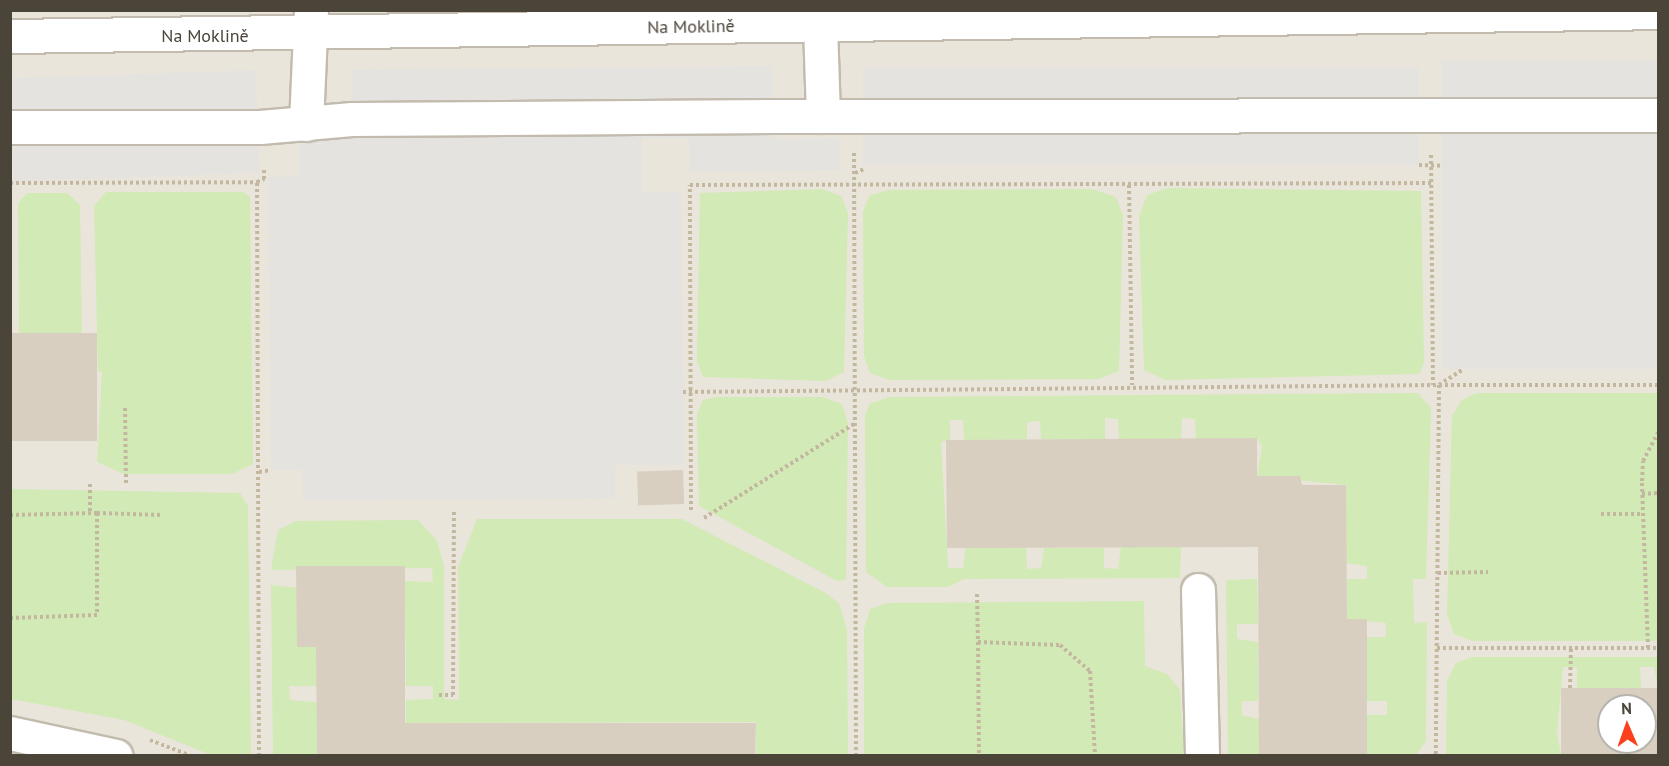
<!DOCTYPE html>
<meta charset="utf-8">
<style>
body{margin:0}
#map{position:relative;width:1669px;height:766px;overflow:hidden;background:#f6f3ec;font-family:"PT Sans",sans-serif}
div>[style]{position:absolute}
.residential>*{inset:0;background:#eae5da}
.green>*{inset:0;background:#d2eab5}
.parking>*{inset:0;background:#e5e3e0;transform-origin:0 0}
.building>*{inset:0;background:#d8cfc1;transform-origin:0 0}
.path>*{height:4px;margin-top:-2px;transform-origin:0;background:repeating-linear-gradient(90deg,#c4b79f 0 3px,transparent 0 6px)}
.roads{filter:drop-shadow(2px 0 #c2bbae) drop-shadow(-2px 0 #c2bbae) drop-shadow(0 2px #c2bbae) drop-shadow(0 -2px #c2bbae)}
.minor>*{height:33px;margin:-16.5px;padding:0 16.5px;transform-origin:16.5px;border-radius:16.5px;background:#fff}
span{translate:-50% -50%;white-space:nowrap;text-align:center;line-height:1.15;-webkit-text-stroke:4.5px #fff;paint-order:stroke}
.street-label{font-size:18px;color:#4b4439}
.frame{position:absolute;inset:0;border:12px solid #4b4439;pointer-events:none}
.north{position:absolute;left:1597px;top:694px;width:60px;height:60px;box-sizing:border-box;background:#fff;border:2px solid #b7b4b0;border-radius:50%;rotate:358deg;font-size:16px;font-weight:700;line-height:24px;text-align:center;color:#4b4439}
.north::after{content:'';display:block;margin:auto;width:21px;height:27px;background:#fc3f1d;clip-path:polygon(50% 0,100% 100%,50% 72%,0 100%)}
</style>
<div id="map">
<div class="residential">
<div style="clip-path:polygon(evenodd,10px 11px,1658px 11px,1658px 755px,11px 755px,10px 11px,1609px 706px,1645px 706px,1645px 742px,1609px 742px,1609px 706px)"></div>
</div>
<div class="green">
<div style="clip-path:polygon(1168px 188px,1421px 191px,1424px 363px,1419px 374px,1165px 380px,1144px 370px,1139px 216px,1147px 195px)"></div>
<div style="clip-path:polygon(822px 189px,841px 196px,848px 213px,844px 372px,826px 381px,703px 377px,697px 361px,700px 193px)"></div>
<div style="clip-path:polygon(1092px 189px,1116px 197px,1123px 216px,1119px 371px,1099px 379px,889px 380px,870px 373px,864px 356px,863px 212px,869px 196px,888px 190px)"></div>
<div style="clip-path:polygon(106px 192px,243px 192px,250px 197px,253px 464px,232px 474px,124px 474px,97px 462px,102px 372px,98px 371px,94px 206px)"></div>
<div style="clip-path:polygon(27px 193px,67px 193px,80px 205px,82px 333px,19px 334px,18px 203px)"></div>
<div style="clip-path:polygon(1418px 393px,1431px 408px,1426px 579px,1413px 579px,1414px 623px,1427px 622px,1426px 741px,1416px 755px,1367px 755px,1367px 715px,1387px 715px,1387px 701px,1367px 701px,1367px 637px,1386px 637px,1386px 623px,1347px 619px,1347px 579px,1367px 579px,1367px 566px,1339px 562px,1346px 485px,1257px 476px,1262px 447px,1257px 438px,1196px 439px,1195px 419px,1182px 418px,1181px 439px,1119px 439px,1118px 419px,1105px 418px,1105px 439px,1041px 439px,1040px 421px,1027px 422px,1027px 439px,964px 440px,963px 420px,950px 420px,950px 440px,941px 442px,948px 568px,963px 568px,966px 547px,1026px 547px,1027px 569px,1041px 568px,1044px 548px,1104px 548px,1104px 568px,1118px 569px,1121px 547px,1181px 547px,1180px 578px,964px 579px,948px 587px,887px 587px,866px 572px,865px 416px,869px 404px,889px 397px)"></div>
<div style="clip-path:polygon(1476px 393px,1658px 393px,1658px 641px,1472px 641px,1454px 634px,1447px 615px,1452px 416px,1462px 400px)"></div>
<div style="clip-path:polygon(716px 397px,823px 397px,842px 404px,848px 423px,846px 580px,837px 581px,699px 506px,697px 414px,703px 400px)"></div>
<div style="clip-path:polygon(11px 489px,240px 493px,248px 506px,251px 755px,211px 755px,124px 720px,11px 699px)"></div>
<div style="clip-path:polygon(477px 519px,682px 519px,824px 592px,839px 603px,847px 630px,848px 755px,756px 755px,756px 722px,406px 723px,406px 700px,433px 699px,433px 686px,406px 686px,405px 581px,433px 582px,432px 568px,271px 570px,278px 530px,296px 521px,418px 520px,437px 541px,444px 566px,444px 699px,459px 700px,458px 567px)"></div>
<div style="clip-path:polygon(1257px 579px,1258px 624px,1237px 624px,1237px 639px,1258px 642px,1258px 701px,1242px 701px,1242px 715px,1259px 719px,1259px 755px,1228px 755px,1226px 580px)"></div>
<div style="clip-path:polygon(271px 585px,297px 588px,317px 646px,317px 686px,289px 686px,290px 700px,325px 703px,317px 755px,273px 755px)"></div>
<div style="clip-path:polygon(1144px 601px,1145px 666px,1167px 674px,1180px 690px,1184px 755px,864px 755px,864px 629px,870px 609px,888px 603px)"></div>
<div style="clip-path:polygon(1472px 657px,1658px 657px,1658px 688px,1654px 667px,1640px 667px,1641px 688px,1577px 689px,1577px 667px,1563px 667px,1557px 732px,1561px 755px,1446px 756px,1447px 681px,1456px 663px)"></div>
</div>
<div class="parking">
<div style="left:1658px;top:61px;width:308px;height:216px;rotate:90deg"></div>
<div style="clip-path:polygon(772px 66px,773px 139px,839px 138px,840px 170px,690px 172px,689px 138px,642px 138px,642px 193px,681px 192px,684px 465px,615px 465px,615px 498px,303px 501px,302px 470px,271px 470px,268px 177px,300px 177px,299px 140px,352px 139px,351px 70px)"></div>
<div style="left:1419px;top:67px;width:98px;height:556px;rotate:90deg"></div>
<div style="left:256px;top:70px;width:103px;height:246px;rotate:88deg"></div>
</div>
<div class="building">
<div style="left:97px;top:333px;width:108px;height:87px;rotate:90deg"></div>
<div style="clip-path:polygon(1257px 438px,1257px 476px,1300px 476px,1302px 485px,1346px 485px,1347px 619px,1367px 619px,1367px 756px,1259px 756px,1258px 547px,947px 548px,946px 440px)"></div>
<div style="left:683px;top:470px;width:34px;height:46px;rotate:88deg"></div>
<div style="clip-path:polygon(296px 566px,405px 566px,405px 723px,756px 723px,755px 756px,317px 756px,316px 647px,297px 647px)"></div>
<div style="clip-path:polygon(evenodd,1561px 688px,1659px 688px,1659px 756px,1561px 756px,1561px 688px,1609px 706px,1645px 706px,1645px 742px,1609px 742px,1609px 706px)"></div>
</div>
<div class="path">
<div style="left:854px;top:153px;width:603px;rotate:89.81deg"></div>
<div style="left:1431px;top:155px;width:230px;rotate:89.5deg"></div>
<div style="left:1419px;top:165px;width:24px;rotate:2deg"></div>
<div style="left:855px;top:173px;width:10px;rotate:-24deg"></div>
<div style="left:10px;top:183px;width:247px;rotate:-0.2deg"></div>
<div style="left:1129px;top:185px;width:200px;rotate:89.1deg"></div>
<div style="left:1439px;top:385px;width:219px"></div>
<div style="left:1439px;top:385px;width:27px;rotate:-33deg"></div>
<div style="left:683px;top:392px;width:756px;rotate:-0.53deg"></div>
<div style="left:1439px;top:385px;width:371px;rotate:90.5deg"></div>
<div style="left:125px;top:408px;width:76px;rotate:89.2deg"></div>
<div style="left:259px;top:472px;width:12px;rotate:-9deg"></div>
<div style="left:90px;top:484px;width:29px;rotate:90deg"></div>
<div style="left:1642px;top:494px;width:16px;rotate:-4deg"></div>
<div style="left:691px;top:510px;width:325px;rotate:-90.2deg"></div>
<div style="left:690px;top:185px;width:741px;rotate:-0.15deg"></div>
<div style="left:97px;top:513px;width:65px;rotate:1.8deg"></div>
<div style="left:1601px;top:514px;width:42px"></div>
<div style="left:10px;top:515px;width:87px;rotate:-1.3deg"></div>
<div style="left:97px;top:513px;width:102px;rotate:90deg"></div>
<div style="left:97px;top:615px;width:87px;rotate:178deg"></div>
<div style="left:704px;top:518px;width:177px;rotate:-32.1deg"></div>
<div style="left:1438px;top:573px;width:50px;rotate:-1.1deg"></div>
<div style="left:977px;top:594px;width:48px;rotate:88.8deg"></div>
<div style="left:978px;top:642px;width:82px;rotate:2.1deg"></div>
<div style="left:1060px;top:645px;width:40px;rotate:41deg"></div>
<div style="left:1090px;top:671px;width:85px;rotate:86.6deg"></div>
<div style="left:978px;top:642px;width:111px;rotate:89.5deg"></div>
<div style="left:1437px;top:648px;width:221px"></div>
<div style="left:1648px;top:648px;width:167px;rotate:-92.1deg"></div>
<div style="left:1642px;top:481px;width:20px;rotate:-87deg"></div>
<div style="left:1643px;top:461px;width:32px;rotate:-62deg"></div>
<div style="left:1570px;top:688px;width:40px;rotate:-88.6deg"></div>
<div style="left:439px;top:695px;width:14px"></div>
<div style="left:453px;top:695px;width:185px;rotate:-89.7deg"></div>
<div style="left:150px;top:740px;width:44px;rotate:21.3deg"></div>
<div style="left:259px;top:756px;width:574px;rotate:-90.2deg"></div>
<div style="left:257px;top:182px;width:8px;rotate:-23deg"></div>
<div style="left:264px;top:179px;width:12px;rotate:-90deg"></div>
</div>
<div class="roads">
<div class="minor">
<div style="left:820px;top:25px;width:91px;rotate:88.1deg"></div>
<div style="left:10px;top:36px;width:1648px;rotate:-0.83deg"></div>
<div style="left:306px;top:124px;width:114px;rotate:-87.5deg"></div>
<div style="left:10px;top:127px;width:250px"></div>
<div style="left:260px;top:127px;width:92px;rotate:-5deg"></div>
<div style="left:352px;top:119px;width:421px;rotate:-0.4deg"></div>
<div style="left:773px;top:116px;width:885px;rotate:-0.06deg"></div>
<div style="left:1198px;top:590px;width:166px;rotate:88.6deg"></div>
<div style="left:10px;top:733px;width:108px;rotate:12.2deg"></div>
</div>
</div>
<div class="street-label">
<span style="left:691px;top:27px;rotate:-1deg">Na Moklině</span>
<span style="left:205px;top:36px">Na Moklině</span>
</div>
<div class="frame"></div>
<div class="north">N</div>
</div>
